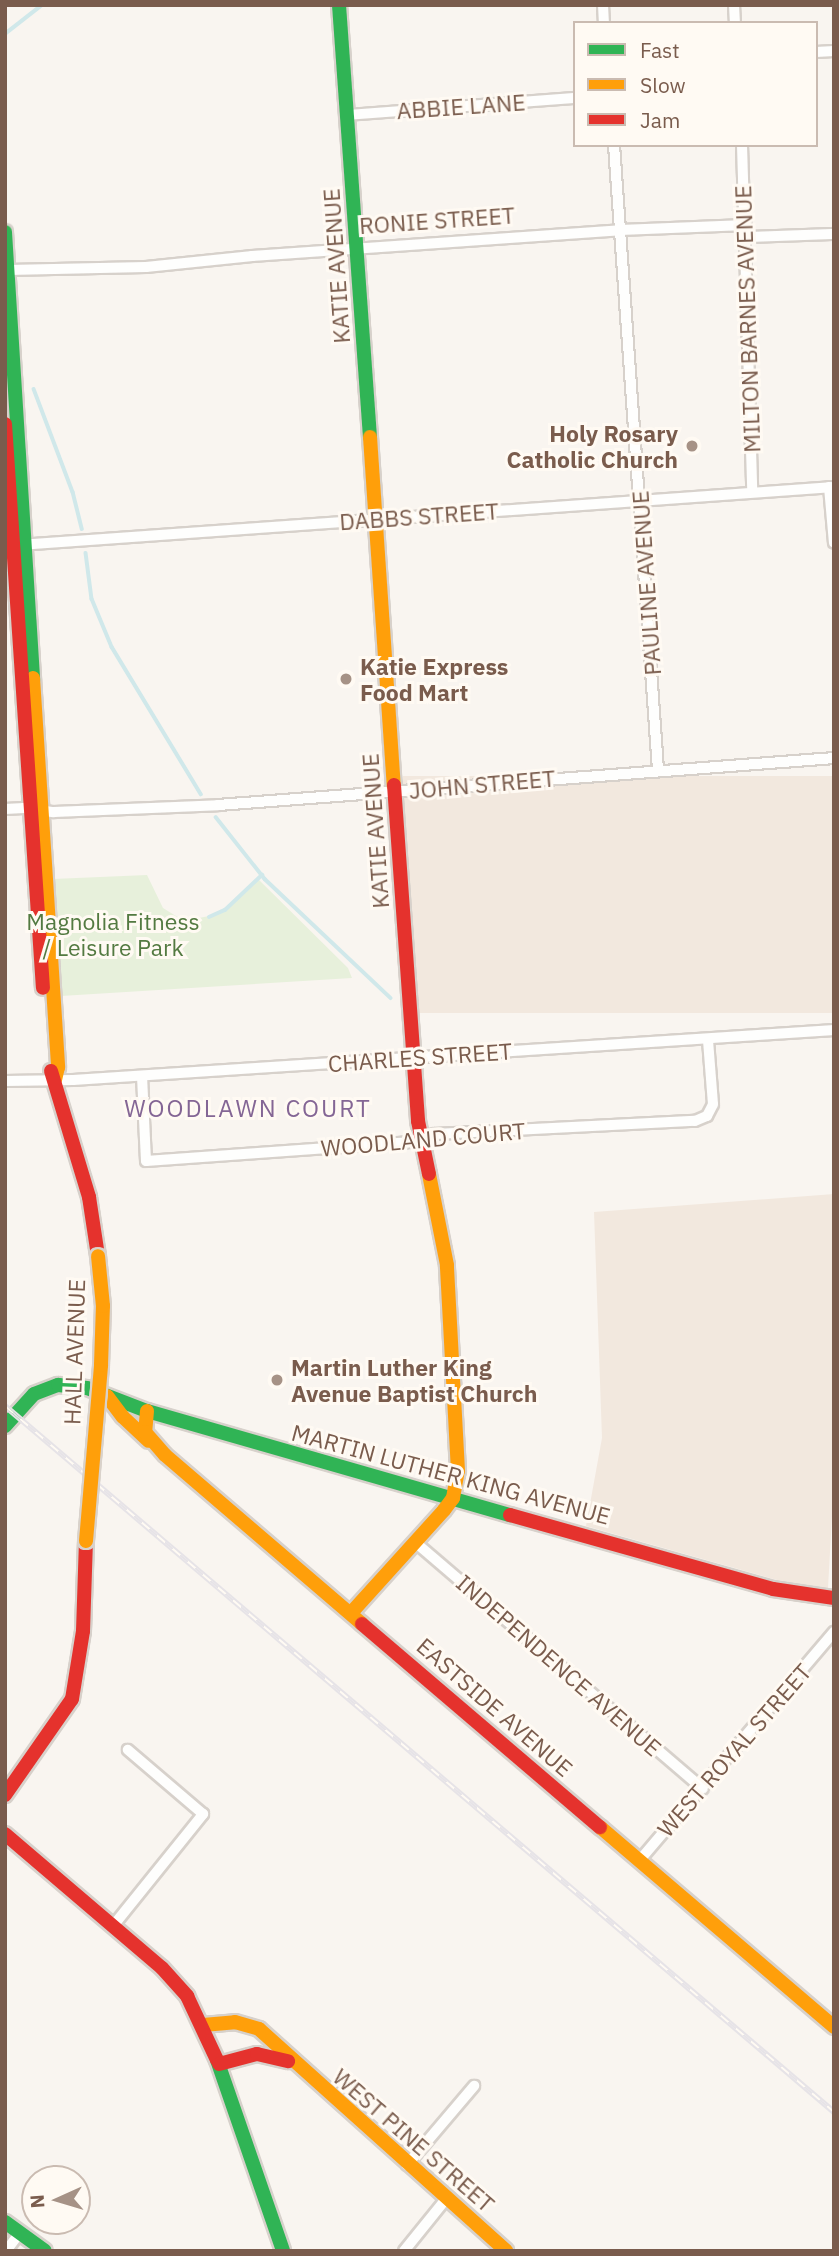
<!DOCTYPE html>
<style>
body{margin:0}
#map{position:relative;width:839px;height:2256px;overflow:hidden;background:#f9f5f0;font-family:"IBM Plex Sans",sans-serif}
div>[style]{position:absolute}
.residential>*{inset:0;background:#f2e8de;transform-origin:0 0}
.green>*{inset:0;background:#e7f0db}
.stream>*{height:3.5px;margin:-1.75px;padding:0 1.75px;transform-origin:1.75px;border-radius:1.75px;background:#d0e8ea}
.roads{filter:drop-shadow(2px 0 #d7d1cb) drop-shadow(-2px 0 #d7d1cb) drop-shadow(0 2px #d7d1cb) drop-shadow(0 -2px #d7d1cb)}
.street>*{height:10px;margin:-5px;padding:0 5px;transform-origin:5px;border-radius:5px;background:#fefefd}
.fast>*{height:14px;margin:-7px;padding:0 7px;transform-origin:7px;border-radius:7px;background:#30b455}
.slow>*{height:14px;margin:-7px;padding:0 7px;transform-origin:7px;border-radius:7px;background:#ff9f0a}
.jam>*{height:14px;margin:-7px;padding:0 7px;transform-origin:7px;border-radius:7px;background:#e5322d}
.rail>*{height:6px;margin-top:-3px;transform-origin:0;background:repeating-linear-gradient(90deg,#fffaf3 0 10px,#e6e3e7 0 20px);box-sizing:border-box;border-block:2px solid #e6e3e7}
.bridges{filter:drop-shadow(2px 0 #d9d2cb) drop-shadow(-2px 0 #d9d2cb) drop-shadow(0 2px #d9d2cb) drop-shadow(0 -2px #d9d2cb)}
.slow-bridge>*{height:14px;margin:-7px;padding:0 7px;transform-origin:7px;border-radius:7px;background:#ff9f0a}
.dots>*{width:19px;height:19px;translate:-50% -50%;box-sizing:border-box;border:4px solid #fffaf3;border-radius:50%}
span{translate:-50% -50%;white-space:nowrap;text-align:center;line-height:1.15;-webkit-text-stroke:6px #fffaf3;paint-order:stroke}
.street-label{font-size:23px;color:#7a5c4d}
.poi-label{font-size:23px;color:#7a5c4d;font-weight:700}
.right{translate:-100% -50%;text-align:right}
.left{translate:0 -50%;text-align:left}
.park-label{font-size:23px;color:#537a41}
.neighbourhood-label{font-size:24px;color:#846695;letter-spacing:2px}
.frame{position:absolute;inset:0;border:7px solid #7a5c4d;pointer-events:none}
.legend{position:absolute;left:573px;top:21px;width:245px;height:126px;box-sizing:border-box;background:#fffaf3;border:2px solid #cabbb1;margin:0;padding:9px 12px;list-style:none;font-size:21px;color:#7a5c4d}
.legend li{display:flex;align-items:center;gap:14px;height:35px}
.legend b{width:35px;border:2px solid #cabbb1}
.north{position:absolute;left:21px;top:2165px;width:70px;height:70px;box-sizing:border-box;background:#fffaf3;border:2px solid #cabbb1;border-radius:50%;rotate:266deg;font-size:19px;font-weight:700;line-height:28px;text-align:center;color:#7a5c4d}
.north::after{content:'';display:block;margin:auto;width:24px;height:32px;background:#a69286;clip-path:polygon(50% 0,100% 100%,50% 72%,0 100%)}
</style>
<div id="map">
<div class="residential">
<div style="left:834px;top:776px;width:237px;height:431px;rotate:90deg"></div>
<div style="clip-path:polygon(834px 1194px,834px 1481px,828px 1588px,777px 1580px,586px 1526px,602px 1438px,594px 1212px)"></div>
</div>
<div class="green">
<div style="clip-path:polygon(147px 875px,163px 908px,184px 921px,214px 915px,231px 906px,258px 879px,348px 968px,352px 978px,61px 996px,53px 879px)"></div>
</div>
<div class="stream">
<div style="left:5px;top:34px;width:47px;rotate:-38.1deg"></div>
<div style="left:34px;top:389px;width:110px;rotate:69.3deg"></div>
<div style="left:73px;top:492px;width:38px;rotate:76deg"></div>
<div style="left:86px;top:553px;width:46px;rotate:82.6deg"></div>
<div style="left:92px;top:599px;width:52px;rotate:67.4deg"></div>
<div style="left:112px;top:647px;width:172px;rotate:58.8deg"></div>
<div style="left:216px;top:817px;width:79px;rotate:51.7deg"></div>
<div style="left:265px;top:879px;width:173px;rotate:43.4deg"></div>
<div style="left:209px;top:917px;width:17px;rotate:-24deg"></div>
<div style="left:225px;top:910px;width:51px;rotate:-43.4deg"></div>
</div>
<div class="roads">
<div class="street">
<div style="left:603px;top:5px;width:18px;rotate:87deg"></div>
<div style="left:734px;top:5px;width:18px;rotate:87deg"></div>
<div style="left:816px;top:52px;width:18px;rotate:-3deg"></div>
<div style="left:347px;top:115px;width:229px;rotate:-4.3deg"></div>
<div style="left:614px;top:145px;width:627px;rotate:85.97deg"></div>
<div style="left:742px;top:145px;width:347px;rotate:88.3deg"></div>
<div style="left:747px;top:237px;width:87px;rotate:-2deg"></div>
<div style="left:8px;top:270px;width:138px;rotate:-1.2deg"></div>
<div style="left:146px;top:267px;width:107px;rotate:-5.9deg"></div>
<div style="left:252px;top:256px;width:369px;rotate:-4deg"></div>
<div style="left:620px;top:230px;width:126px;rotate:-2.3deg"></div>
<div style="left:829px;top:487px;width:56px;rotate:84.9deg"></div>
<div style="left:5px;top:546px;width:831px;rotate:-4.07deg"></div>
<div style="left:5px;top:809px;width:19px;rotate:-3deg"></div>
<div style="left:24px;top:808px;width:30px;rotate:8deg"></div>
<div style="left:54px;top:812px;width:164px;rotate:-2.4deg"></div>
<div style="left:218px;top:805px;width:618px;rotate:-4.36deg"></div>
<div style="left:142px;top:1076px;width:85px;rotate:87.3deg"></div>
<div style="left:146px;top:1161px;width:263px;rotate:-4.1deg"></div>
<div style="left:408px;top:1142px;width:28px;rotate:-17deg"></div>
<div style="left:435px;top:1134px;width:260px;rotate:-2.9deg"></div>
<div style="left:695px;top:1121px;width:13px;rotate:-23deg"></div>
<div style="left:707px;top:1116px;width:13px;rotate:-63deg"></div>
<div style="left:713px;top:1104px;width:64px;rotate:-94.5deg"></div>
<div style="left:5px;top:1081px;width:68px;rotate:-0.8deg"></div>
<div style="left:73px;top:1080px;width:763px;rotate:-3.76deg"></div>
<div style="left:415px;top:1542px;width:379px;rotate:40.6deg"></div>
<div style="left:639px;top:1861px;width:301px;rotate:-49.6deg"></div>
<div style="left:113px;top:1926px;width:144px;rotate:-51.2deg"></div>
<div style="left:203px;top:1814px;width:99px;rotate:-139.5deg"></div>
<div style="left:407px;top:2165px;width:104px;rotate:-49.7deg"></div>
<div style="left:6px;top:2251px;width:21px;rotate:-53deg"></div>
<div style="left:404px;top:2251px;width:67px;rotate:-51.1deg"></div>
</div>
<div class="fast">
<div style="left:339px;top:5px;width:433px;rotate:85.9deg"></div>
<div style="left:5px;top:232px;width:447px;rotate:86.4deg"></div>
<div style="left:5px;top:1426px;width:43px;rotate:-47.8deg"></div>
<div style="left:34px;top:1394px;width:26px;rotate:-21deg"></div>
<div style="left:58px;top:1385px;width:29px;rotate:6deg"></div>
<div style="left:87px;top:1388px;width:64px;rotate:21deg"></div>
<div style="left:147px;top:1411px;width:378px;rotate:16deg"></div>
<div style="left:217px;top:2060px;width:202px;rotate:70.9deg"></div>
<div style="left:5px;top:2222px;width:49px;rotate:35.9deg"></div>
</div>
<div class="slow">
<div style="left:370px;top:437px;width:349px;rotate:86.1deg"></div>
<div style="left:33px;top:678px;width:390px;rotate:86.3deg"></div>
<div style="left:58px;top:1067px;width:13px;rotate:103deg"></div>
<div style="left:107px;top:1396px;width:26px;rotate:53deg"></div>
<div style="left:123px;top:1417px;width:35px;rotate:43deg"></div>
<div style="left:147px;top:1411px;width:21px;rotate:95deg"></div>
<div style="left:145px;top:1432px;width:30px;rotate:49deg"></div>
<div style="left:165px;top:1455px;width:260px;rotate:40.6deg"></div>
<div style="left:351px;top:1613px;width:139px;rotate:-47.9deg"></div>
<div style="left:444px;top:1510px;width:15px;rotate:-53deg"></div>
<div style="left:453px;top:1498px;width:27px;rotate:-80deg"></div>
<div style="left:458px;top:1471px;width:206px;rotate:-93.1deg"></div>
<div style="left:447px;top:1265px;width:93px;rotate:-101.2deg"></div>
<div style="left:600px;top:1827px;width:308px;rotate:40.5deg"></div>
<div style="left:203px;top:2025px;width:32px;rotate:-5deg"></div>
<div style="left:235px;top:2022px;width:25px;rotate:16deg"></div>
<div style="left:259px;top:2029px;width:332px;rotate:41.9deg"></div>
</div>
<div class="jam">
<div style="left:5px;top:424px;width:565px;rotate:86.15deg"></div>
<div style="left:394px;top:785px;width:337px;rotate:85.9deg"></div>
<div style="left:418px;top:1121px;width:54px;rotate:78.3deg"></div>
<div style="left:51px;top:1071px;width:132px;rotate:73.2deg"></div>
<div style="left:89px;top:1197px;width:60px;rotate:81.3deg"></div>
<div style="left:510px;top:1515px;width:273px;rotate:15.7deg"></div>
<div style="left:773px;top:1589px;width:62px;rotate:8.4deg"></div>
<div style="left:362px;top:1624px;width:313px;rotate:40.5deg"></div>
<div style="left:5px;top:1795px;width:117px;rotate:-55.1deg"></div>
<div style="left:72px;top:1699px;width:69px;rotate:-80.8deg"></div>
<div style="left:83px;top:1631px;width:90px;rotate:-88.1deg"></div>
<div style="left:5px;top:1834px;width:206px;rotate:40.5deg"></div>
<div style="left:162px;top:1968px;width:38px;rotate:48deg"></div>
<div style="left:187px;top:1996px;width:71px;rotate:64.9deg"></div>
<div style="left:219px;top:2064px;width:39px;rotate:-15deg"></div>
<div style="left:257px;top:2054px;width:32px;rotate:13deg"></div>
</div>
</div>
<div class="rail">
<div style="left:5px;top:1406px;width:1089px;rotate:40.42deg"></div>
</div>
<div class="bridges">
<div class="slow-bridge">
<div style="left:86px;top:1541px;width:177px;rotate:-85.1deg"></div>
<div style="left:101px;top:1365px;width:59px;rotate:-88.1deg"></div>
<div style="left:103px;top:1306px;width:50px;rotate:-95.7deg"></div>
</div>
</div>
<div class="dots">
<div style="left:692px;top:446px;background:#a69286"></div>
<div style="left:346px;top:679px;background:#a69286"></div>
<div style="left:277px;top:1380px;background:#a69286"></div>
</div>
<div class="street-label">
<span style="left:461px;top:106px;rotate:-4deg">ABBIE LANE</span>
<span style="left:437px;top:220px;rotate:-4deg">RONIE STREET</span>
<span style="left:336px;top:266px;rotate:-94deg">KATIE AVENUE</span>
<span style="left:747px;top:319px;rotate:-92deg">MILTON BARNES AVENUE</span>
<span style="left:419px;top:516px;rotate:-4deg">DABBS STREET</span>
<span style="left:646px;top:583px;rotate:-94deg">PAULINE AVENUE</span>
<span style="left:482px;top:784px;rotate:-5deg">JOHN STREET</span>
<span style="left:375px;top:831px;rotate:-94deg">KATIE AVENUE</span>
<span style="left:420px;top:1057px;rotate:-4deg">CHARLES STREET</span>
<span style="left:423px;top:1139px;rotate:-5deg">WOODLAND COURT</span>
<span style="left:74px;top:1352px;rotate:-88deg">HALL AVENUE</span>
<span style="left:451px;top:1474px;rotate:15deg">MARTIN LUTHER KING AVENUE</span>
<span style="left:559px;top:1665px;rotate:41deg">INDEPENDENCE AVENUE</span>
<span style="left:495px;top:1707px;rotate:41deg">EASTSIDE AVENUE</span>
<span style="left:734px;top:1750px;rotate:-49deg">WEST ROYAL STREET</span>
<span style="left:414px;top:2140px;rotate:41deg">WEST PINE STREET</span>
</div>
<div class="poi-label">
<span class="right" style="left:678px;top:446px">Holy Rosary<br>Catholic Church</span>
<span class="left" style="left:360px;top:679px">Katie Express<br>Food Mart</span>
<span class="left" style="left:291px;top:1380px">Martin Luther King<br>Avenue Baptist Church</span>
</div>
<div class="park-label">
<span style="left:113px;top:934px">Magnolia Fitness<br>/ Leisure Park</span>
</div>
<div class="neighbourhood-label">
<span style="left:248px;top:1109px">WOODLAWN COURT</span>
</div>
<div class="frame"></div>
<ul class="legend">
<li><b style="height:9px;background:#30b455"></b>Fast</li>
<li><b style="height:9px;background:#ff9f0a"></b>Slow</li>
<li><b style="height:9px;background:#e5322d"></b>Jam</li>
</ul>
<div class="north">N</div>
</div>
